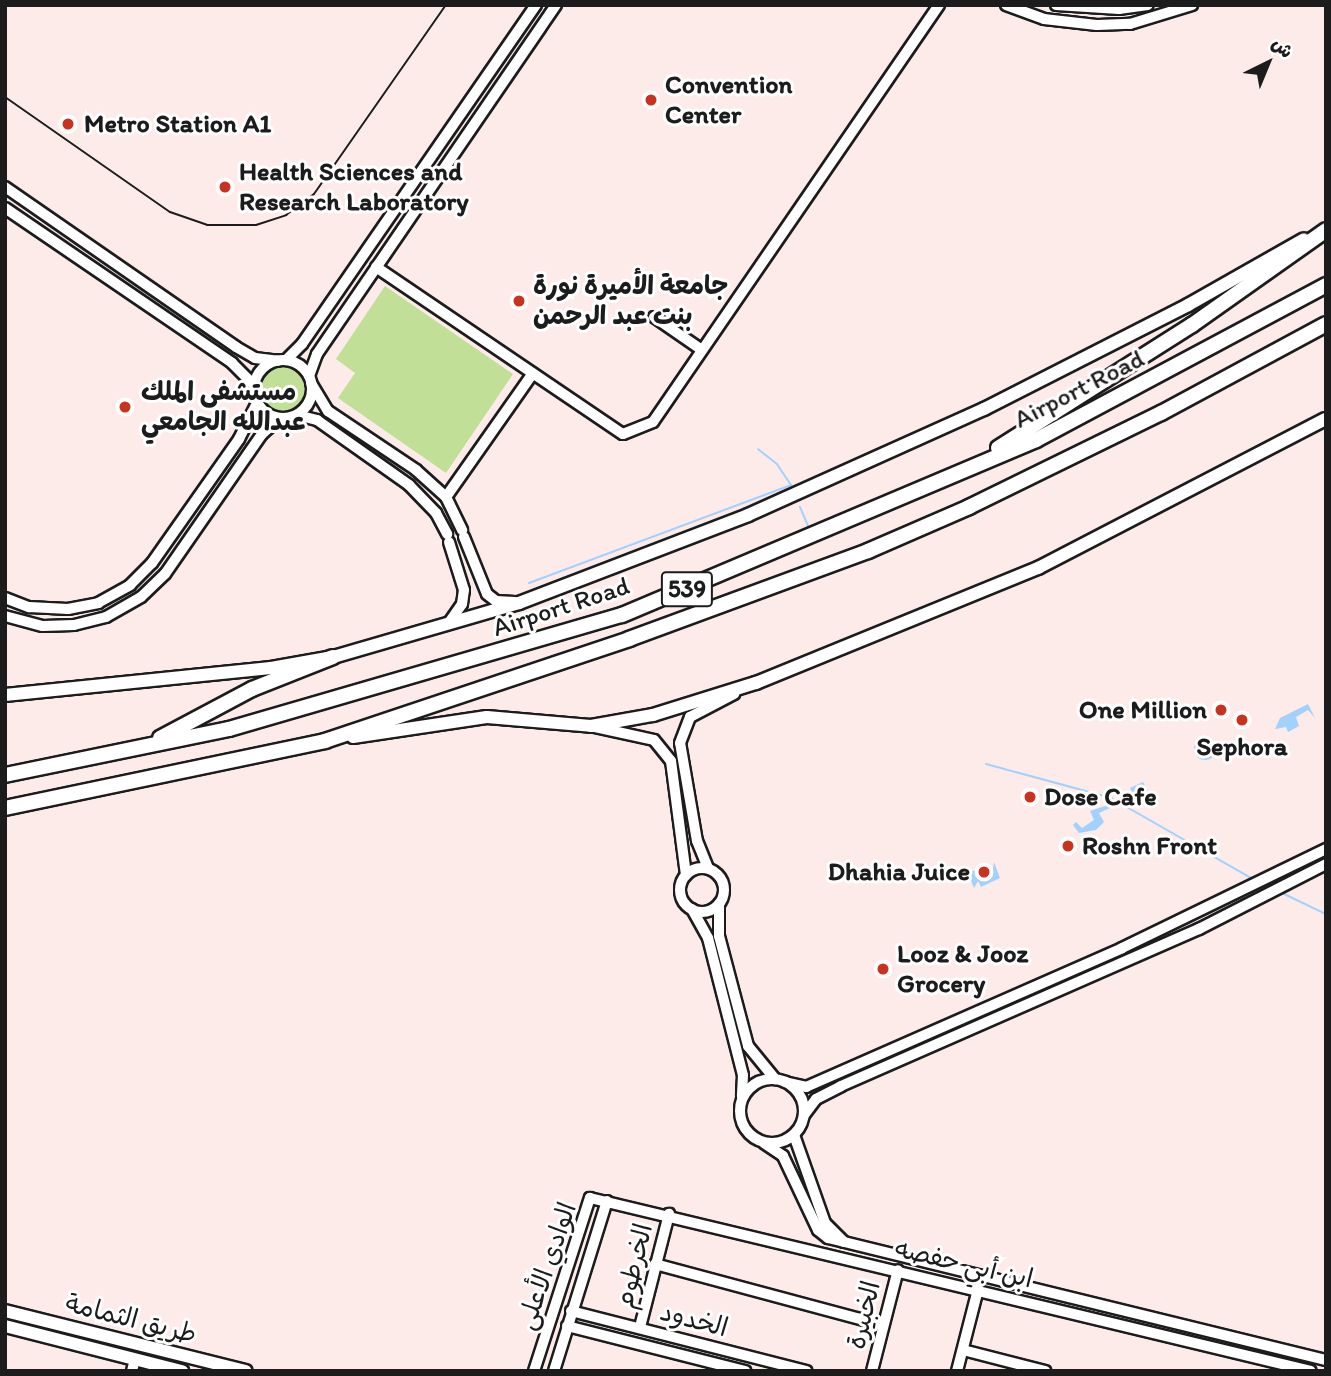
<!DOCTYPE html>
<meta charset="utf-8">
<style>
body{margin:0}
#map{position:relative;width:1331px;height:1376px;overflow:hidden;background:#fdebe9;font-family:Itim,"Playpen Sans Arabic",sans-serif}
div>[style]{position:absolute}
.green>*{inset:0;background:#c1df97}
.round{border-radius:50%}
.water>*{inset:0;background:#a2d1fe}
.stream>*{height:2px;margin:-1px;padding:0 1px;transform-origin:1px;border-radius:1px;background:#a2d1fe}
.roads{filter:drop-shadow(2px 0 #1c1c1c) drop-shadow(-2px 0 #1c1c1c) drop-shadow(0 2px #1c1c1c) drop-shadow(0 -2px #1c1c1c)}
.minor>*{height:10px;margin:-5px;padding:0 5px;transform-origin:5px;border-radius:5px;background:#fff}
.minor>.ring{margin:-5px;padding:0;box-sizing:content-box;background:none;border:10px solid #fff;border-radius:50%}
.major>*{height:12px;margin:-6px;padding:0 6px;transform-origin:6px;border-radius:6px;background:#fff}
.highway>*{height:14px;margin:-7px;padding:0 7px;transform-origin:7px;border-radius:7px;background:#fff}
.tram>*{height:2px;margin:-1px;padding:0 1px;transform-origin:1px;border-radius:1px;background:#1c1c1c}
.dots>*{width:19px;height:19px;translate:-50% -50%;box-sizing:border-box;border:4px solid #fff;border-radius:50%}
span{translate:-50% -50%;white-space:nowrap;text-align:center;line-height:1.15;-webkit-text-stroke:6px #fff;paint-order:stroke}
.shield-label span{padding:2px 5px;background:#fff;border:2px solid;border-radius:5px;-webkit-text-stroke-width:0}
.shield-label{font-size:24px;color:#1c1c1c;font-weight:700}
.poi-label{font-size:26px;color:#1c1c1c;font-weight:700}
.left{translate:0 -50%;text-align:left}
.right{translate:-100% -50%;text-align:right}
.street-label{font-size:26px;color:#1c1c1c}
.frame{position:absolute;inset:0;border:7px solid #1c1c1c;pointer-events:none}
.north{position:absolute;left:1233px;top:28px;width:70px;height:70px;-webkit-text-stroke:5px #fff;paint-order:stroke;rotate:43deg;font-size:19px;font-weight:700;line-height:28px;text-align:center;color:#1c1c1c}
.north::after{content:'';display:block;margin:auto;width:24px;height:32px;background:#1c1c1c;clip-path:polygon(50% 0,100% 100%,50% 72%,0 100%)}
</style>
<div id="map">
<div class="green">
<div style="clip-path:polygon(385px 286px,513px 374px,446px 473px,338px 398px,355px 373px,336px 359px)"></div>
<div class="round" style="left:261px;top:367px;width:44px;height:44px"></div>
</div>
<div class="water">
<div style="clip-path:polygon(1308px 704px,1315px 718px,1308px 710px,1296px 717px,1299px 726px,1288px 732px,1286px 727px,1275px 729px,1280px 718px)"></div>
<div class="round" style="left:1194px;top:738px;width:22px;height:22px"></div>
<div style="clip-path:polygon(1143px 782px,1148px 791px,1138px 796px,1141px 801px,1128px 807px,1125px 801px,1134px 796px,1130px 788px)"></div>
<div style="clip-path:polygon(1108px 805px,1110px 808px,1099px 813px,1104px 822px,1096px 830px,1079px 833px,1073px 825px,1076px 822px,1082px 828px,1094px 820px,1090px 811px)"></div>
<div style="clip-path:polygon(994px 862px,1000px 878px,981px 887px,978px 881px,974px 888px,970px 878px,960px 878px,975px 870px,980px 880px,992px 875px)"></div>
</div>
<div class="stream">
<div style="left:800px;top:507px;width:21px;rotate:67deg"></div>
<div style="left:529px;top:583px;width:280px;rotate:-20.5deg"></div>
<div style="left:791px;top:485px;width:25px;rotate:-124deg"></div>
<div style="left:777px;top:464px;width:24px;rotate:-142deg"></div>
<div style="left:986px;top:764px;width:130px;rotate:15.2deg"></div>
<div style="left:1111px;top:798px;width:163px;rotate:29.7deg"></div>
<div style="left:1280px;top:892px;width:51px;rotate:25.6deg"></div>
</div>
<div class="roads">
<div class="minor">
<div style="left:1006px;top:5px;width:40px;rotate:20.2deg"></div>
<div style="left:1044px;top:19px;width:53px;rotate:6.5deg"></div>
<div style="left:1097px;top:25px;width:33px;rotate:-2deg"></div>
<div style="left:1130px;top:24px;width:65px;rotate:-17deg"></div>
<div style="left:1056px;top:5px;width:63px;rotate:3.6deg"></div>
<div style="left:1119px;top:9px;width:29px;rotate:-8deg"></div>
<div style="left:5px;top:187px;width:281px;rotate:34.7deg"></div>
<div style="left:236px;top:347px;width:22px;rotate:30deg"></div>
<div style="left:255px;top:358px;width:23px;rotate:7deg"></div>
<div style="left:5px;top:208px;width:275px;rotate:34.3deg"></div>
<div style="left:232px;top:363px;width:31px;rotate:45deg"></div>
<div style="left:376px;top:267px;width:298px;rotate:34.1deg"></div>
<div style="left:623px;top:434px;width:32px;rotate:-22deg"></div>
<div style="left:653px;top:422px;width:506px;rotate:-55.56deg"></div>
<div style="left:654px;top:317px;width:58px;rotate:34.5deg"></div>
<div style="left:286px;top:360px;width:23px;rotate:-45deg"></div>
<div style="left:302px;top:344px;width:412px;rotate:-55.4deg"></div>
<div class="ring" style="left:254px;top:360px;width:48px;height:48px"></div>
<div style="left:309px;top:376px;width:23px;rotate:-70deg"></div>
<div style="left:317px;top:354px;width:423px;rotate:-55.6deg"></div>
<div style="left:311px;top:383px;width:33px;rotate:59deg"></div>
<div style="left:328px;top:411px;width:106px;rotate:33.8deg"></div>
<div style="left:416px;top:470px;width:40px;rotate:42deg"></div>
<div style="left:446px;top:497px;width:37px;rotate:64deg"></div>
<div style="left:297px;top:415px;width:21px;rotate:14deg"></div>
<div style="left:317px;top:420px;width:113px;rotate:35.2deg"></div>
<div style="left:409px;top:485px;width:39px;rotate:46deg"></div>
<div style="left:436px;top:513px;width:24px;rotate:62deg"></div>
<div style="left:446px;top:497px;width:151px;rotate:-54.9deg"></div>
<div style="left:464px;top:537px;width:61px;rotate:68deg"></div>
<div style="left:487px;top:594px;width:11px;rotate:38deg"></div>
<div style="left:496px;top:601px;width:19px;rotate:3deg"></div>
<div style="left:5px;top:598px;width:26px;rotate:21deg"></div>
<div style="left:29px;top:607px;width:39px;rotate:3deg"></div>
<div style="left:68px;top:609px;width:31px;rotate:-11deg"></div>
<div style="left:98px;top:603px;width:37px;rotate:-29deg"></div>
<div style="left:130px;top:585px;width:31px;rotate:-45deg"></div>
<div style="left:152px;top:563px;width:151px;rotate:-54.9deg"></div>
<div style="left:239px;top:439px;width:40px;rotate:-63.4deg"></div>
<div style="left:5px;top:616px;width:39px;rotate:15deg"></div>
<div style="left:43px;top:626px;width:31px;rotate:-2deg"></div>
<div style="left:74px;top:625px;width:33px;rotate:-14deg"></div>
<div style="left:106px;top:617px;width:40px;rotate:-29.7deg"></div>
<div style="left:141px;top:597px;width:33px;rotate:-44deg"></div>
<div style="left:165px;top:574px;width:170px;rotate:-55.3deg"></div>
<div style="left:262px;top:434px;width:24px;rotate:-42deg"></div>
<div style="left:448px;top:624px;width:24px;rotate:-55deg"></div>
<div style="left:462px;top:604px;width:14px;rotate:-82deg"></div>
<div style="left:464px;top:590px;width:50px;rotate:-107.4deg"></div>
<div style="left:595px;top:727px;width:60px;rotate:12.4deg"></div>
<div style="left:654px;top:740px;width:27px;rotate:51deg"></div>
<div style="left:671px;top:761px;width:115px;rotate:82.5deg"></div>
<div class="ring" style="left:680px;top:868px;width:34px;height:34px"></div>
<div style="left:708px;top:868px;width:29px;rotate:-112deg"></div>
<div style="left:697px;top:841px;width:99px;rotate:-99.8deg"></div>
<div style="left:680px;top:743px;width:28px;rotate:-69deg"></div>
<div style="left:690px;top:717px;width:50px;rotate:-27.6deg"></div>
<div style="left:719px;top:904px;width:32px;rotate:90deg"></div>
<div style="left:719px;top:936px;width:114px;rotate:75.2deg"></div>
<div style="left:748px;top:1046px;width:43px;rotate:50.7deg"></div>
<div style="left:692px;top:909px;width:33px;rotate:61deg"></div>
<div style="left:708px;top:938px;width:141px;rotate:75.7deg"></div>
<div style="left:743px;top:1075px;width:21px;rotate:93deg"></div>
<div class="ring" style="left:740px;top:1079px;width:54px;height:54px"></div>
<div style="left:785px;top:1082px;width:22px;rotate:13deg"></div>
<div style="left:806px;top:1087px;width:345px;rotate:-23.7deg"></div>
<div style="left:1122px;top:948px;width:227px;rotate:-25.9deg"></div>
<div style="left:804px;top:1115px;width:20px;rotate:-53deg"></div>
<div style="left:816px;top:1099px;width:28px;rotate:-27deg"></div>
<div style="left:841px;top:1086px;width:391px;rotate:-23.7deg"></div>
<div style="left:1199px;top:929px;width:143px;rotate:-27.1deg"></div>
<div style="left:794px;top:1135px;width:93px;rotate:70.6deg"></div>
<div style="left:825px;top:1223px;width:27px;rotate:45deg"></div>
<div style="left:764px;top:1143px;width:23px;rotate:34deg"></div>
<div style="left:783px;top:1156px;width:82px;rotate:64.7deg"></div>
<div style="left:818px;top:1230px;width:13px;rotate:39deg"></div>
<div style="left:828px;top:1238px;width:513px;rotate:13.77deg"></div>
<div style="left:655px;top:1264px;width:236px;rotate:15deg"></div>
<div style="left:571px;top:1311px;width:243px;rotate:14.3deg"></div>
<div style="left:567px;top:1326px;width:184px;rotate:14.2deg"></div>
<div style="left:640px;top:1327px;width:117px;rotate:-75.6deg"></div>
<div style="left:963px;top:1350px;width:85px;rotate:14.4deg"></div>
<div style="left:132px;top:1371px;width:12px;rotate:-76deg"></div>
<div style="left:534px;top:1371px;width:182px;rotate:-72.1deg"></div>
<div style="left:590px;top:1198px;width:741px;rotate:13.49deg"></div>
<div style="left:554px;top:1371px;width:178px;rotate:-72.7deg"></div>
<div style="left:872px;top:1371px;width:104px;rotate:-75.6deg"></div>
<div style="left:957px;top:1371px;width:85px;rotate:-75.6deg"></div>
</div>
<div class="major">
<div style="left:5px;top:695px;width:267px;rotate:-5.8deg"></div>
<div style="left:271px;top:668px;width:63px;rotate:-10.1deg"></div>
<div style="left:333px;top:657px;width:194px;rotate:-16.2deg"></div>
<div style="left:519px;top:603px;width:245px;rotate:-21deg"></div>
<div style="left:748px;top:515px;width:259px;rotate:-24.2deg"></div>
<div style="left:984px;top:409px;width:229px;rotate:-27deg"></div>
<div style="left:1188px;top:305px;width:133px;rotate:-29.6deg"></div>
<div style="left:353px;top:737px;width:135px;rotate:-8.5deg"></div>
<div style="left:487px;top:717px;width:104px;rotate:4.9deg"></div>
<div style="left:591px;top:726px;width:63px;rotate:-10.1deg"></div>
<div style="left:653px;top:715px;width:108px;rotate:-17.3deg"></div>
<div style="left:756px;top:683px;width:305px;rotate:-22.2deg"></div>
<div style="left:1038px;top:568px;width:324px;rotate:-27.4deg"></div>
<div style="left:5px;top:1311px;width:248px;rotate:14deg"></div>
<div style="left:5px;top:1326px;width:183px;rotate:14.3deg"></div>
</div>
<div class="highway">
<div style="left:998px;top:448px;width:230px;rotate:-32.4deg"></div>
<div style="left:1192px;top:325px;width:164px;rotate:-35.3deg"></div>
<div style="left:160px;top:738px;width:104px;rotate:-28deg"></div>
<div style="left:252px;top:689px;width:87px;rotate:-21.6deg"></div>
<div style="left:5px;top:775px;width:229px;rotate:-11.6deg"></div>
<div style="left:229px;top:729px;width:409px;rotate:-16.2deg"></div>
<div style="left:622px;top:615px;width:449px;rotate:-22.9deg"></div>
<div style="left:1036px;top:440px;width:329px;rotate:-28.1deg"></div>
<div style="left:5px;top:808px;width:327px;rotate:-11.8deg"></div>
<div style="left:325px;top:741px;width:321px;rotate:-18.5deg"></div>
<div style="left:629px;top:639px;width:255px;rotate:-20.2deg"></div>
<div style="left:868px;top:551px;width:110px;rotate:-23.5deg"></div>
<div style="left:969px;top:507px;width:214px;rotate:-26.1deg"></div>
<div style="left:1161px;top:413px;width:187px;rotate:-28.3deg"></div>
</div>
</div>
<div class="tram">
<div style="left:5px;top:97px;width:201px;rotate:34.9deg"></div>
<div style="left:170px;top:212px;width:39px;rotate:19deg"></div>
<div style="left:207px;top:225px;width:49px"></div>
<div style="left:256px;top:225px;width:32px;rotate:-18deg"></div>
<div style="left:286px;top:215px;width:35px;rotate:-37deg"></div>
<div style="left:314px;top:194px;width:231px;rotate:-55.1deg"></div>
</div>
<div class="dots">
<div style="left:651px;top:100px;background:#c8321e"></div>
<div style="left:68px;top:124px;background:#c8321e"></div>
<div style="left:225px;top:187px;background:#c8321e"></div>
<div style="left:519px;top:301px;background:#c8321e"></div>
<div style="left:125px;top:407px;background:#c8321e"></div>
<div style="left:1221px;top:710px;background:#c8321e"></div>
<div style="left:1242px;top:720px;background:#c8321e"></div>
<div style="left:1030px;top:797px;background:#c8321e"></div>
<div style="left:1068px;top:846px;background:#c8321e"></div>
<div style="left:984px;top:872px;background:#c8321e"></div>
<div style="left:883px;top:969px;background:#c8321e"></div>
</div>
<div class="shield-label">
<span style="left:687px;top:589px">539</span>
</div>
<div class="poi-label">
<span class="left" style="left:665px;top:100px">Convention<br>Center</span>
<span class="left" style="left:84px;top:124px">Metro Station A1</span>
<span class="left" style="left:239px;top:187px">Health Sciences and<br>Research Laboratory</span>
<span class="left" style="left:533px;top:301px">جامعة الأميرة نورة<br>بنت عبد الرحمن</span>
<span class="left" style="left:141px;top:407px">مستشفى الملك<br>عبدالله الجامعي</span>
<span class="right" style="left:1207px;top:710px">One Million</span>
<span style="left:1242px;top:747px">Sephora</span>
<span class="left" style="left:1044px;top:797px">Dose Cafe</span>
<span class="left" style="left:1082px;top:846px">Roshn Front</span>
<span class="right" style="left:970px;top:872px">Dhahia Juice</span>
<span class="left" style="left:897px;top:969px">Looz &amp; Jooz<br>Grocery</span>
</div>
<div class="street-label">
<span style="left:1079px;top:389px;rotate:-27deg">Airport Road</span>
<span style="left:561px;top:607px;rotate:-18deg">Airport Road</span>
<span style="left:964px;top:1264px;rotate:13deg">ابن أبي حفصه</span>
<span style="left:547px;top:1266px;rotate:-71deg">الوادي الأعلى</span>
<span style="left:634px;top:1266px;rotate:-76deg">الخرطوم</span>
<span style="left:864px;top:1315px;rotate:-76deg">الخبيرة</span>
<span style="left:131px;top:1319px;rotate:14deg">طريق الثمامة</span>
<span style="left:694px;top:1320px;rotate:15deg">الخدود</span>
</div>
<div class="frame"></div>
<div class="north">ش</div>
</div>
